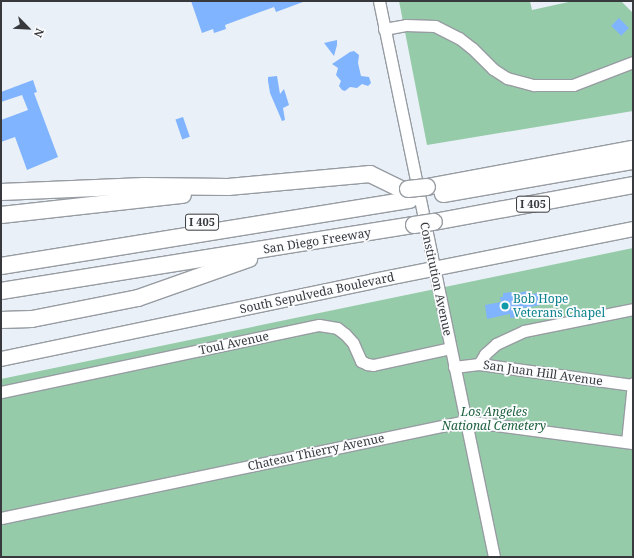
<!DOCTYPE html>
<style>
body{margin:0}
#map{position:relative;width:634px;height:558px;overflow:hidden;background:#eaf0f7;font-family:"Noto Serif",serif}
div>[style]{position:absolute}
.green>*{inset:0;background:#96cba9}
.building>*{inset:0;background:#80b4fe;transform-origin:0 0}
.roads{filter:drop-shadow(1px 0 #979ca2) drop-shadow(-1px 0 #979ca2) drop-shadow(0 1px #979ca2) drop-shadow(0 -1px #979ca2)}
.minor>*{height:11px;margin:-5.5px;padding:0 5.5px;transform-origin:5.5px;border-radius:5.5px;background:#fff}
.major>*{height:14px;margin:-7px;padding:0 7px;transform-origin:7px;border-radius:7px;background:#fff}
.highway>*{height:16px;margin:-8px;padding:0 8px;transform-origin:8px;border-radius:8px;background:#fff}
.bridges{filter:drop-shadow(1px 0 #979ca2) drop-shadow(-1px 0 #979ca2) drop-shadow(0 1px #979ca2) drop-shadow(0 -1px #979ca2)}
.highway-bridge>*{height:16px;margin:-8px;padding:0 8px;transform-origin:8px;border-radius:8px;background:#fff}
.dots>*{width:11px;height:11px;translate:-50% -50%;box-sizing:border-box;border:2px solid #fbfcfe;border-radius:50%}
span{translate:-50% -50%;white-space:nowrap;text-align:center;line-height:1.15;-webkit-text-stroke:3.5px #fbfcfe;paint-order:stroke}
.shield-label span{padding:1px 3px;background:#fbfcfe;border:1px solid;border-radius:3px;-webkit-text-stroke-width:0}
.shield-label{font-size:11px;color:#37393c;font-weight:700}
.street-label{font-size:12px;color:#37393c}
.culture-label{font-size:12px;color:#0d838f}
.left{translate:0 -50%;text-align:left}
.park-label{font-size:12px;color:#1e613d;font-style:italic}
.frame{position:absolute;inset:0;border:2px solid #37393c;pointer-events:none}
.north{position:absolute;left:8px;top:8px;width:40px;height:40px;-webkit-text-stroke:3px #fbfcfe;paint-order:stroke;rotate:114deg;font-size:11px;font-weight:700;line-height:16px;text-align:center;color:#37393c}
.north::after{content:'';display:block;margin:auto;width:14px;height:18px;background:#37393c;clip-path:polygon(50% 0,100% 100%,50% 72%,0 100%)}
</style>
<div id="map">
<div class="green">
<div style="clip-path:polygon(399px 1px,530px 1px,532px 10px,573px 1px,621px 1px,633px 13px,633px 111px,427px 145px)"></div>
<div style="clip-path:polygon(633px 248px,633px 557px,1px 557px,1px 379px)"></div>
</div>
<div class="building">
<div style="clip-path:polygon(191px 1px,303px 1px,303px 2px,276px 12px,274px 7px,225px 25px,226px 29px,214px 33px,213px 29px,202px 33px)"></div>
<div style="left:619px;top:18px;width:14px;height:11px;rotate:45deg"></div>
<div style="clip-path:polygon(337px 40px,337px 45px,334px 56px,324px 43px)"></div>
<div style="clip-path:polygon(354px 51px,359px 55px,358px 63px,361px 76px,369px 77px,371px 83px,368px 86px,362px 84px,357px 88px,350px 87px,345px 91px,342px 90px,339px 86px,341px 81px,336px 75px,338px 68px,332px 64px,350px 52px)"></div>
<div style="clip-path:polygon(277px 76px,280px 94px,284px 89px,289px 105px,283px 108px,285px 120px,282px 121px,270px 93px,268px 81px,268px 77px)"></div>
<div style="clip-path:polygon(33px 80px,37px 92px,34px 93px,58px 157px,27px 170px,15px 137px,1px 142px,1px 120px,28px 110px,22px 95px,1px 102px,1px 92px)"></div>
<div style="left:183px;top:117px;width:21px;height:8px;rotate:71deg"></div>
<div style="clip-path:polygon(528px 291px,528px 295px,538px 293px,541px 305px,517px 309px,518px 317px,510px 318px,510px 314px,487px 319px,485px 305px,501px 302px,500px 297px,503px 297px,503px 293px,513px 292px,513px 294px)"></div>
</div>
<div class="roads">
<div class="minor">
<div style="left:379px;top:1px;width:568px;rotate:78.31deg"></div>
<div style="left:384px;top:29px;width:22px;rotate:-10deg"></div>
<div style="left:406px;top:25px;width:29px;rotate:2deg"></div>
<div style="left:435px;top:26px;width:27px;rotate:27deg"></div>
<div style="left:459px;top:38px;width:16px;rotate:38deg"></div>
<div style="left:472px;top:48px;width:30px;rotate:45deg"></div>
<div style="left:493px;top:69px;width:17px;rotate:33deg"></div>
<div style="left:507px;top:78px;width:28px;rotate:15deg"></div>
<div style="left:534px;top:85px;width:39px"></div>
<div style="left:573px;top:85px;width:64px;rotate:-21deg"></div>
<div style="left:479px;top:364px;width:12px;rotate:-59deg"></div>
<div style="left:485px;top:354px;width:15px;rotate:-42deg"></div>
<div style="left:496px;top:344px;width:31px;rotate:-25deg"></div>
<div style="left:524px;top:331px;width:111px;rotate:-11.4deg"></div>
<div style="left:454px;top:367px;width:25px;rotate:-7deg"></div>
<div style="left:479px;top:364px;width:155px;rotate:7.8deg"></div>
<div style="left:1px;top:392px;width:325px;rotate:-11.9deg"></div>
<div style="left:319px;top:325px;width:18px;rotate:9deg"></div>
<div style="left:337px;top:328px;width:10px;rotate:37deg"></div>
<div style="left:345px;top:334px;width:12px;rotate:48deg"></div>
<div style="left:353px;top:343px;width:20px;rotate:66deg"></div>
<div style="left:361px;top:361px;width:7px;rotate:27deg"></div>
<div style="left:367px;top:364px;width:6px;rotate:9deg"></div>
<div style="left:373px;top:365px;width:79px;rotate:-12.4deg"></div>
<div style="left:627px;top:442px;width:59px;rotate:-84.2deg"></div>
<div style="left:1px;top:518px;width:474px;rotate:-11.8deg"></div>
<div style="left:465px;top:421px;width:169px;rotate:7.5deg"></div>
</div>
<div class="major">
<div style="left:1px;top:359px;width:380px;rotate:-11.8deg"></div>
<div style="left:373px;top:281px;width:265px;rotate:-11.3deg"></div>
</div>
<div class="highway">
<div style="left:427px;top:187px;width:209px;rotate:-10.5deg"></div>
<div style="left:1px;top:192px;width:143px;rotate:-2.4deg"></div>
<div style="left:144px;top:186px;width:84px;rotate:0.7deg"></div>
<div style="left:228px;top:187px;width:143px;rotate:-5.2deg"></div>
<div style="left:370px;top:174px;width:37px;rotate:26deg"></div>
<div style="left:443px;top:194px;width:193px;rotate:-9.9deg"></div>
<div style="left:1px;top:215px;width:183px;rotate:-6.3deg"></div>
<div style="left:434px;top:222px;width:202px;rotate:-10.5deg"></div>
<div style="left:1px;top:266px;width:414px;rotate:-9.2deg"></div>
<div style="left:1px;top:291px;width:418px;rotate:-9.1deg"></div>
<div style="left:1px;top:320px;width:31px;rotate:-2deg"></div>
<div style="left:32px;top:319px;width:108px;rotate:-11.2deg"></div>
<div style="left:138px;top:298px;width:118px;rotate:-19.4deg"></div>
</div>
</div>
<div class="bridges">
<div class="highway-bridge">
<div style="left:408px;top:189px;width:19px;rotate:-6deg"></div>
<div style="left:414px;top:225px;width:20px;rotate:-9deg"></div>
</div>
</div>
<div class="dots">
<div style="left:505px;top:306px;background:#0f9aa8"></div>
</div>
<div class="shield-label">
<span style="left:533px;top:204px">I 405</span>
<span style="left:202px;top:222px">I 405</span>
</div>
<div class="street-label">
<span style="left:317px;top:241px;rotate:-9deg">San Diego Freeway</span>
<span style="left:436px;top:279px;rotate:78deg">Constitution Avenue</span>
<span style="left:317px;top:293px;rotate:-12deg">South Sepulveda Boulevard</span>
<span style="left:234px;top:343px;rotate:-12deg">Toul Avenue</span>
<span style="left:543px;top:373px;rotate:8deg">San Juan Hill Avenue</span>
<span style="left:316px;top:452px;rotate:-12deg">Chateau Thierry Avenue</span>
</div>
<div class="culture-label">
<span class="left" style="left:513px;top:306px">Bob Hope<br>Veterans Chapel</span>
</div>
<div class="park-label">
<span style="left:494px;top:419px">Los Angeles<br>National Cemetery</span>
</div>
<div class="frame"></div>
<div class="north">N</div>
</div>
